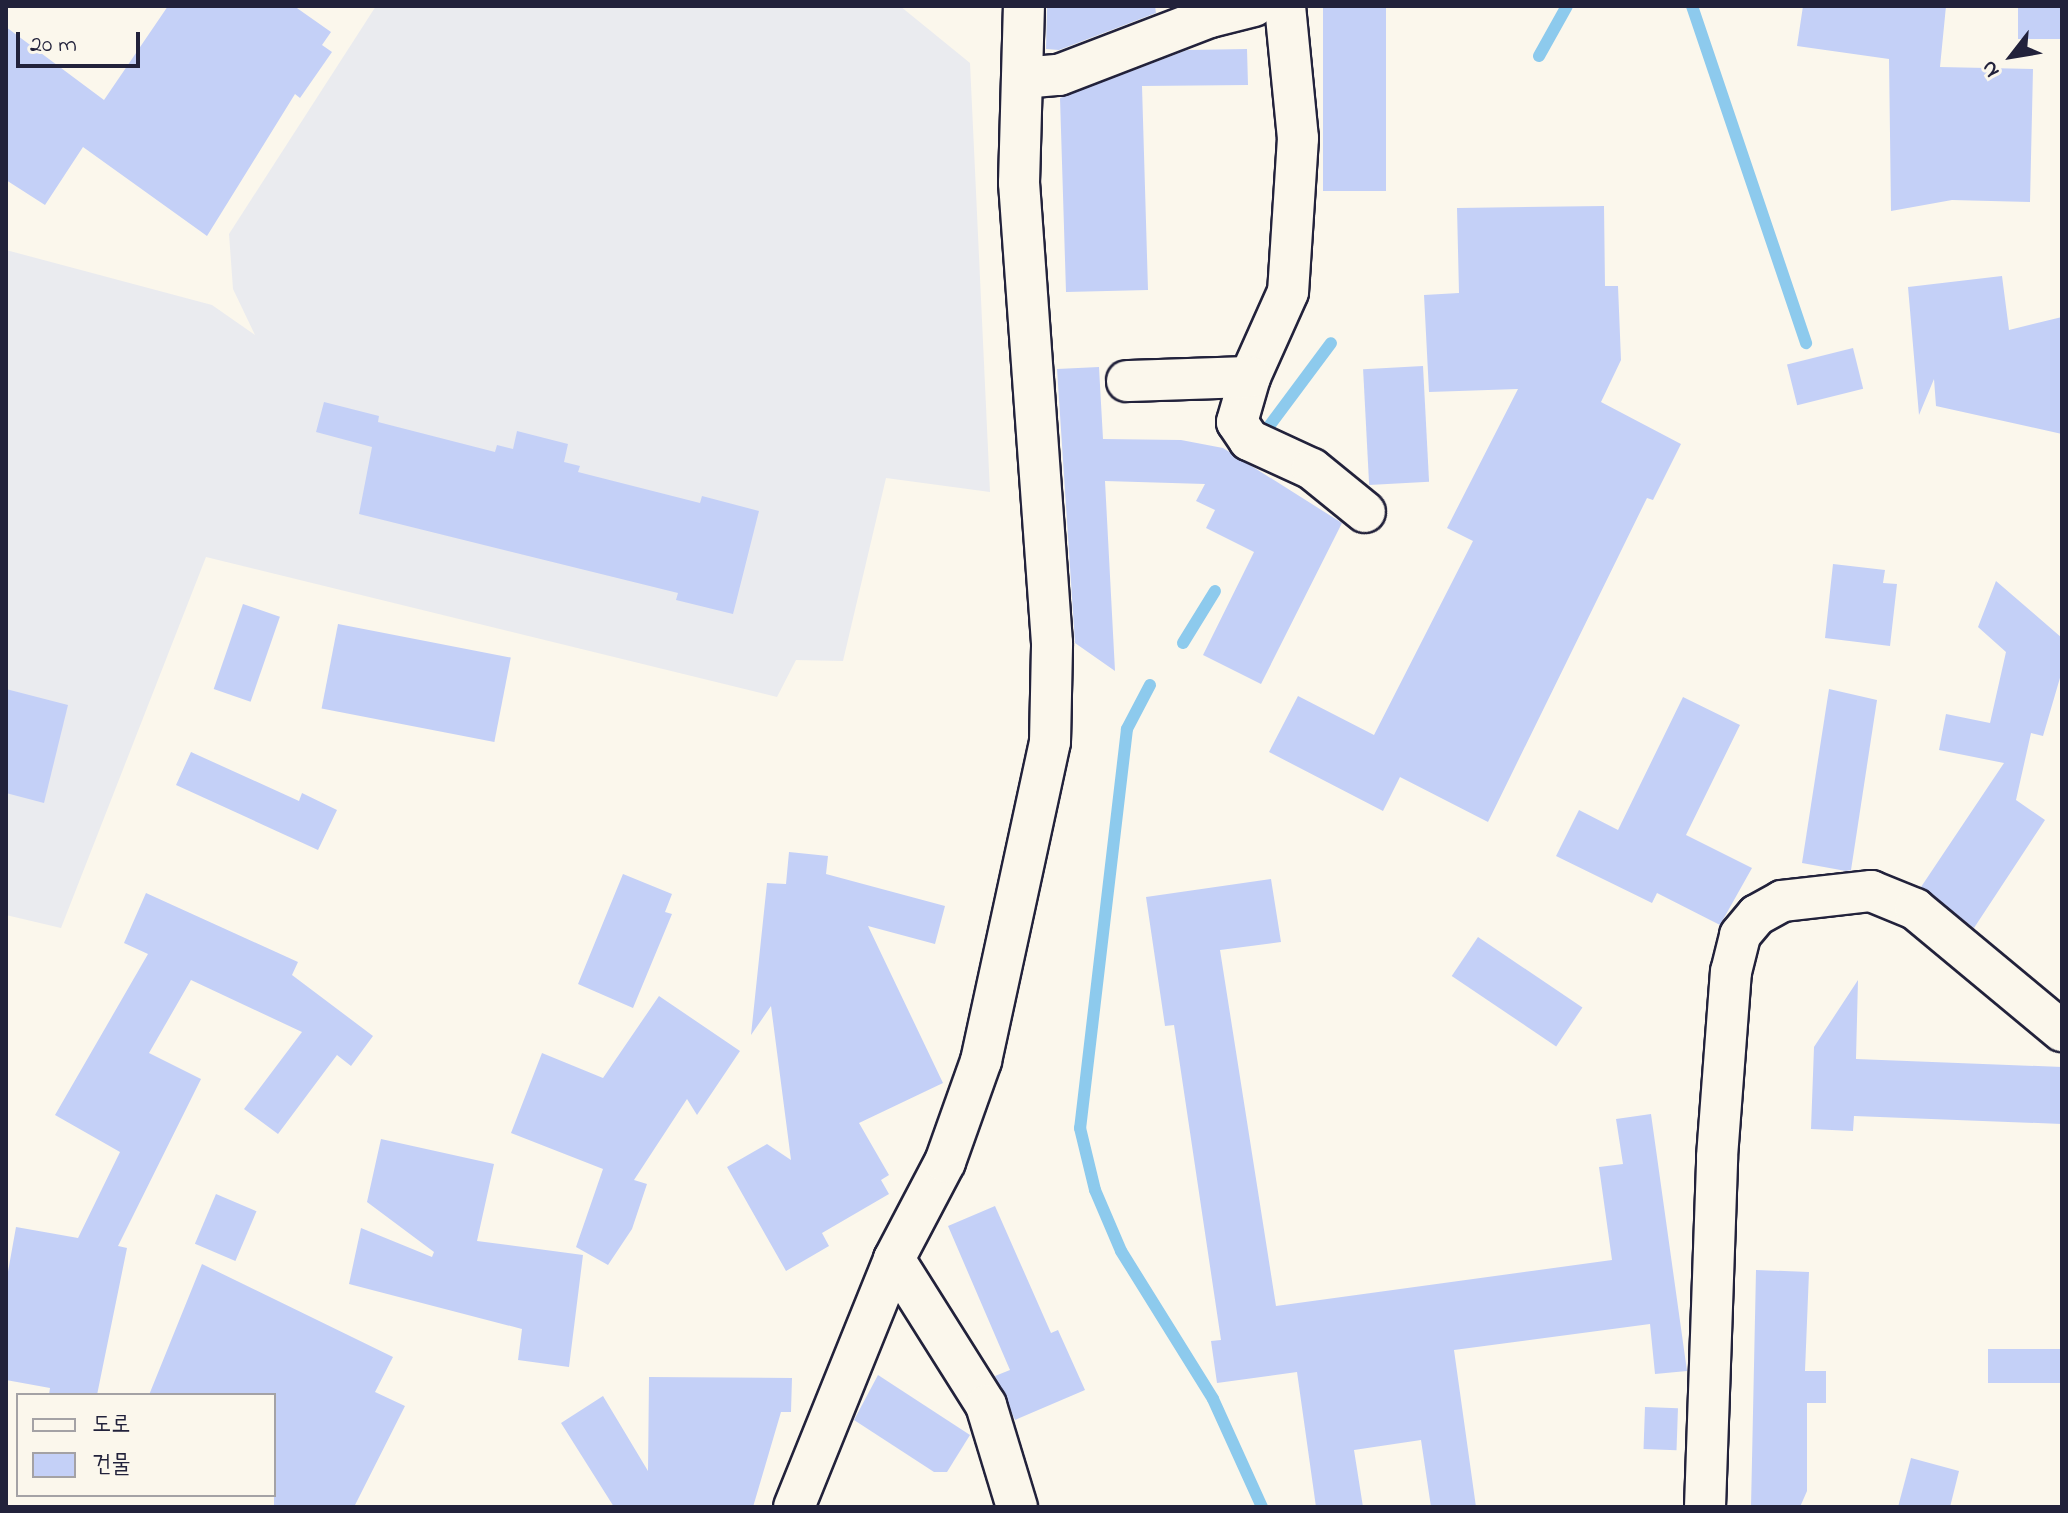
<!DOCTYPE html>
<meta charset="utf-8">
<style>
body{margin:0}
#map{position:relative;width:2068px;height:1513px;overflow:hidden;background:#fbf7ec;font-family:"Indie Flower","Poor Story",sans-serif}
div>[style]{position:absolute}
.built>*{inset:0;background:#eaebef}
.stream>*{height:12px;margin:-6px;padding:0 6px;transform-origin:6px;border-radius:6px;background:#8dcaed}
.building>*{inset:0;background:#c4d0f7;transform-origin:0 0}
.roads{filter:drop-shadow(2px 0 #22223b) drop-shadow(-2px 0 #22223b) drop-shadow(0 2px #22223b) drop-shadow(0 -2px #22223b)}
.minor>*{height:40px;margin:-20px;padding:0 20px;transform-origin:20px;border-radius:20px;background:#fbf7ec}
span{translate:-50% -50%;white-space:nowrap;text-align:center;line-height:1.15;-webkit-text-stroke:7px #fbf7ec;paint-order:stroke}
.frame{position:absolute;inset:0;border:8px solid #22223b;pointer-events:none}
.legend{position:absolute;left:16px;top:1393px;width:260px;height:104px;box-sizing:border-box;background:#fbf7ec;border:2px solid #a4a2a5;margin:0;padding:10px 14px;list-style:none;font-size:24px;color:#22223b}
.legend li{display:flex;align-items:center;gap:16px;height:40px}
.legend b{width:40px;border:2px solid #a4a2a5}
.north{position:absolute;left:1972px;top:16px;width:80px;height:80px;-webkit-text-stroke:6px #fbf7ec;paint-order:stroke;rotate:239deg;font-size:22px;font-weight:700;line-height:32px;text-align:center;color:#22223b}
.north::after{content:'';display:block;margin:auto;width:28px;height:36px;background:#22223b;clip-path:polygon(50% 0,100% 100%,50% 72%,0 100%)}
.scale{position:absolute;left:16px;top:32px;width:124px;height:36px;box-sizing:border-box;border:4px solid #22223b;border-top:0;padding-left:10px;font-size:24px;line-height:28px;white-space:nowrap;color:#22223b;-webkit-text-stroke:6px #fbf7ec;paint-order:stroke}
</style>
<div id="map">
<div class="built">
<div style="clip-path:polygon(376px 6px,900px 6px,970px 63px,990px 492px,886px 478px,843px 661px,796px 660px,777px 697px,206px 557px,61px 928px,6px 915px,6px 250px,212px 305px,255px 335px,233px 289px,229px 234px)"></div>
</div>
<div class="stream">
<div style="left:1692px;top:6px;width:356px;rotate:71.3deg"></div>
<div style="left:1539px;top:56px;width:57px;rotate:-60.8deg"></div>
<div style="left:1267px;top:429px;width:107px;rotate:-53.3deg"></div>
<div style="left:1183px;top:643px;width:61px;rotate:-58.4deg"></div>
<div style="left:1150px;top:685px;width:50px;rotate:117.6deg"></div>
<div style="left:1127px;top:729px;width:402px;rotate:96.7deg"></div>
<div style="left:1080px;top:1128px;width:64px;rotate:76.4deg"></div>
<div style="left:1095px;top:1190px;width:66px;rotate:66.9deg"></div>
<div style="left:1121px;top:1251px;width:174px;rotate:58.1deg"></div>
<div style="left:1213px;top:1399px;width:119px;rotate:65.6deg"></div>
</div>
<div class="building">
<div style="clip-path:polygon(168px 6px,294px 6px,331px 32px,322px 45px,332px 52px,300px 98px,295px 94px,207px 236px,83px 147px,45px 205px,6px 180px,6px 27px,104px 100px)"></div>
<div style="clip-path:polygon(1047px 6px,1155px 6px,1156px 13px,1059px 50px,1046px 49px)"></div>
<div style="left:1323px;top:6px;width:63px;height:185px"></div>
<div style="clip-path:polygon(1803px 6px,1946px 6px,1940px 67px,2033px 69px,2030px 202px,1952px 200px,1891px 211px,1889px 59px,1797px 46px)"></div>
<div style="left:2018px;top:6px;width:44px;height:33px"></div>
<div style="clip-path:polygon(1247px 49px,1248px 85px,1142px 86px,1148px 290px,1066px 292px,1060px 98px,1187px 50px)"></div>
<div style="clip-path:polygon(1604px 206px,1605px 286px,1618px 286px,1621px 360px,1601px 402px,1681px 444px,1653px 500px,1647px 498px,1488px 822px,1400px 777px,1383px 811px,1269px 752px,1298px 696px,1374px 735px,1473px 541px,1447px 528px,1518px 389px,1429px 392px,1424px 295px,1459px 293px,1457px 208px)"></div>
<div style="clip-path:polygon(2002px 276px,2009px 330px,2062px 317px,2062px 434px,1936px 406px,1934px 379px,1919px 415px,1908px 287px)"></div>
<div style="left:1853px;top:348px;width:42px;height:68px;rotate:76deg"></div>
<div style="left:1423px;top:366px;width:116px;height:60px;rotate:87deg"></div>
<div style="clip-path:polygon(1099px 367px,1103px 439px,1181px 440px,1223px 448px,1342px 523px,1261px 684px,1203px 655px,1254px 552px,1206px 528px,1215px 510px,1196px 501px,1205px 484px,1105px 481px,1115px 671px,1075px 643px,1057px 369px)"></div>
<div style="clip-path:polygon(324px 402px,379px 416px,378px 422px,495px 452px,497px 445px,513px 449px,517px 431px,568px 444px,564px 462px,580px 466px,578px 472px,700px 503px,702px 496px,759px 511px,733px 614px,676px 600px,678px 593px,359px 514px,372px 447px,316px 432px)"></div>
<div style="clip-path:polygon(1833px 564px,1885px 570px,1883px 583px,1897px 584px,1890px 646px,1825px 638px)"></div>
<div style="clip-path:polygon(1996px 581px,2062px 638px,2062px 671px,2043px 736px,2031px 733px,2016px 800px,2045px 820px,1974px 928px,1921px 887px,2004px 763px,1939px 750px,1946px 714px,1990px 723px,2006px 652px,1978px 627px)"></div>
<div style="left:243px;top:604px;width:39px;height:90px;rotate:19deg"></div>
<div style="left:338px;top:624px;width:176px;height:86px;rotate:11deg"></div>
<div style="clip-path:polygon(6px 689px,68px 705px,44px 803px,6px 793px)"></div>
<div style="clip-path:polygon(1829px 689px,1877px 700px,1851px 870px,1846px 871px,1802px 863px)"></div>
<div style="clip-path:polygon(1683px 697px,1740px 725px,1686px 835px,1752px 868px,1720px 925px,1657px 893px,1652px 903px,1556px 856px,1579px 810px,1618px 830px)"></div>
<div style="clip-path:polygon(191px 752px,299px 801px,302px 793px,337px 810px,318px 850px,176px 785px)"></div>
<div style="clip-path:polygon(789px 852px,828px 856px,826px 874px,945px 906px,935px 944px,868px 926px,943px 1083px,859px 1123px,889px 1175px,881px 1180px,889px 1194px,822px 1233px,829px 1246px,786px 1271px,727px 1167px,767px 1144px,791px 1160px,771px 1006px,751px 1035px,767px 883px,786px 884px)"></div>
<div style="clip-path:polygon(623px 874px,672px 894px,665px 912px,672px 914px,633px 1008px,578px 984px)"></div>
<div style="clip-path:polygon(1271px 879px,1281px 942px,1220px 950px,1276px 1306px,1612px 1260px,1599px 1167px,1623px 1164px,1616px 1119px,1651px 1114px,1687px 1371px,1655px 1374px,1650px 1324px,1454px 1350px,1476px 1507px,1431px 1507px,1421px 1440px,1354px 1450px,1363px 1507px,1316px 1507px,1297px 1372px,1217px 1383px,1211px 1341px,1221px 1340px,1174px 1025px,1165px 1026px,1146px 897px)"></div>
<div style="clip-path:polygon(146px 893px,298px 962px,292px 975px,373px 1036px,351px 1066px,337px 1055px,278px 1134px,244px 1109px,302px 1032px,191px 980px,149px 1053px,201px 1079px,118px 1246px,127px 1248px,97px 1395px,49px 1395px,50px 1388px,6px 1380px,6px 1283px,16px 1227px,78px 1238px,120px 1152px,55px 1115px,148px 954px,124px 943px)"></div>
<div style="left:1478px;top:937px;width:126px;height:47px;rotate:34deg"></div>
<div style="clip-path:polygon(1858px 980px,1856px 1059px,2062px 1067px,2062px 1124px,1854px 1116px,1853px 1131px,1811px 1129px,1814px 1047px)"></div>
<div style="clip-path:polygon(659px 996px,740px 1051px,697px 1115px,687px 1099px,634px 1180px,647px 1184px,632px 1229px,608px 1265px,576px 1247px,603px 1169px,511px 1133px,542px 1053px,603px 1078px)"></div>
<div style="clip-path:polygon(381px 1139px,494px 1164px,477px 1241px,583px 1255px,569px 1367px,518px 1360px,522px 1329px,349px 1284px,361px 1228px,432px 1257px,434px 1252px,367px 1202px)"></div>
<div style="left:216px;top:1194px;width:44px;height:54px;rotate:23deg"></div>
<div style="clip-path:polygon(995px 1206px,1051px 1333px,1058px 1330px,1085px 1390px,1015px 1420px,995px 1376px,1010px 1370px,948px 1226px)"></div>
<div style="clip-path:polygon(202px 1264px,393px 1357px,375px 1392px,405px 1406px,354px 1507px,274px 1507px,274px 1395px,149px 1395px)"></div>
<div style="clip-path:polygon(1756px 1270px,1809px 1272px,1805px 1371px,1826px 1371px,1826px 1403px,1807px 1403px,1807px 1491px,1800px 1507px,1751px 1507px)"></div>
<div style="left:1988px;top:1349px;width:74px;height:34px"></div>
<div style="clip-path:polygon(878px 1375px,970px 1435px,947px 1472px,934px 1472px,854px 1420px)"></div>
<div style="clip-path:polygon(649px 1377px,792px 1378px,791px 1412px,781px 1412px,753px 1507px,614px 1507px,561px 1423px,603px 1396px,648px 1471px)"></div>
<div style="left:1645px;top:1407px;width:33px;height:42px;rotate:2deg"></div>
<div style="clip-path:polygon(1911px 1458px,1959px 1471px,1950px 1507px,1898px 1507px)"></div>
</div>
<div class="roads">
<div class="minor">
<div style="left:1285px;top:6px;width:133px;rotate:84.4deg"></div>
<div style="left:1298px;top:138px;width:154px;rotate:93.7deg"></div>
<div style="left:1288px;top:292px;width:93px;rotate:114.1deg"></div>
<div style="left:1250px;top:377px;width:47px;rotate:106.1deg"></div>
<div style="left:1237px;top:422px;width:22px;rotate:56deg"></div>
<div style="left:1249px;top:440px;width:69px;rotate:24.7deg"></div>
<div style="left:1312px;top:469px;width:68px;rotate:39.1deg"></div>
<div style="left:1022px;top:78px;width:37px;rotate:-5deg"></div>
<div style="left:1059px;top:75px;width:162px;rotate:-21deg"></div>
<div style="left:1210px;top:17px;width:45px;rotate:-14deg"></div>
<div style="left:1127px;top:381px;width:123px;rotate:-1.9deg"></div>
<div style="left:894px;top:1259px;width:173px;rotate:57.8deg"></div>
<div style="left:986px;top:1405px;width:107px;rotate:73.1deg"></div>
<div style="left:794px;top:1507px;width:267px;rotate:-68deg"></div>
<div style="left:894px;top:1259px;width:110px;rotate:-62.3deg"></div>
<div style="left:945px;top:1162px;width:107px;rotate:-70.4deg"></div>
<div style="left:981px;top:1061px;width:326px;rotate:-77.8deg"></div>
<div style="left:1050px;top:742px;width:99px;rotate:-88.8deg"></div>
<div style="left:1052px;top:643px;width:461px;rotate:-94.1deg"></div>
<div style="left:1019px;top:183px;width:177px;rotate:-88.4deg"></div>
<div style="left:1705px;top:1507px;width:350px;rotate:-88deg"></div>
<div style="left:1717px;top:1157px;width:186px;rotate:-85.7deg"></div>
<div style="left:1731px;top:972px;width:38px;rotate:-76deg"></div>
<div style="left:1740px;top:935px;width:26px;rotate:-50deg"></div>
<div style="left:1757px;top:915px;width:29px;rotate:-29deg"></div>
<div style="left:1782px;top:901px;width:90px;rotate:-6.4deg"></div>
<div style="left:1871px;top:891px;width:48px;rotate:22.2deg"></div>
<div style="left:1915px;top:909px;width:191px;rotate:39.7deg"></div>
</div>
</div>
<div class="frame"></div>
<ul class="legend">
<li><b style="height:10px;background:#fbf7ec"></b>도로</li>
<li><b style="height:22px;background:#c4d0f7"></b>건물</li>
</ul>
<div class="north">N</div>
<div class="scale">20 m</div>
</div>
